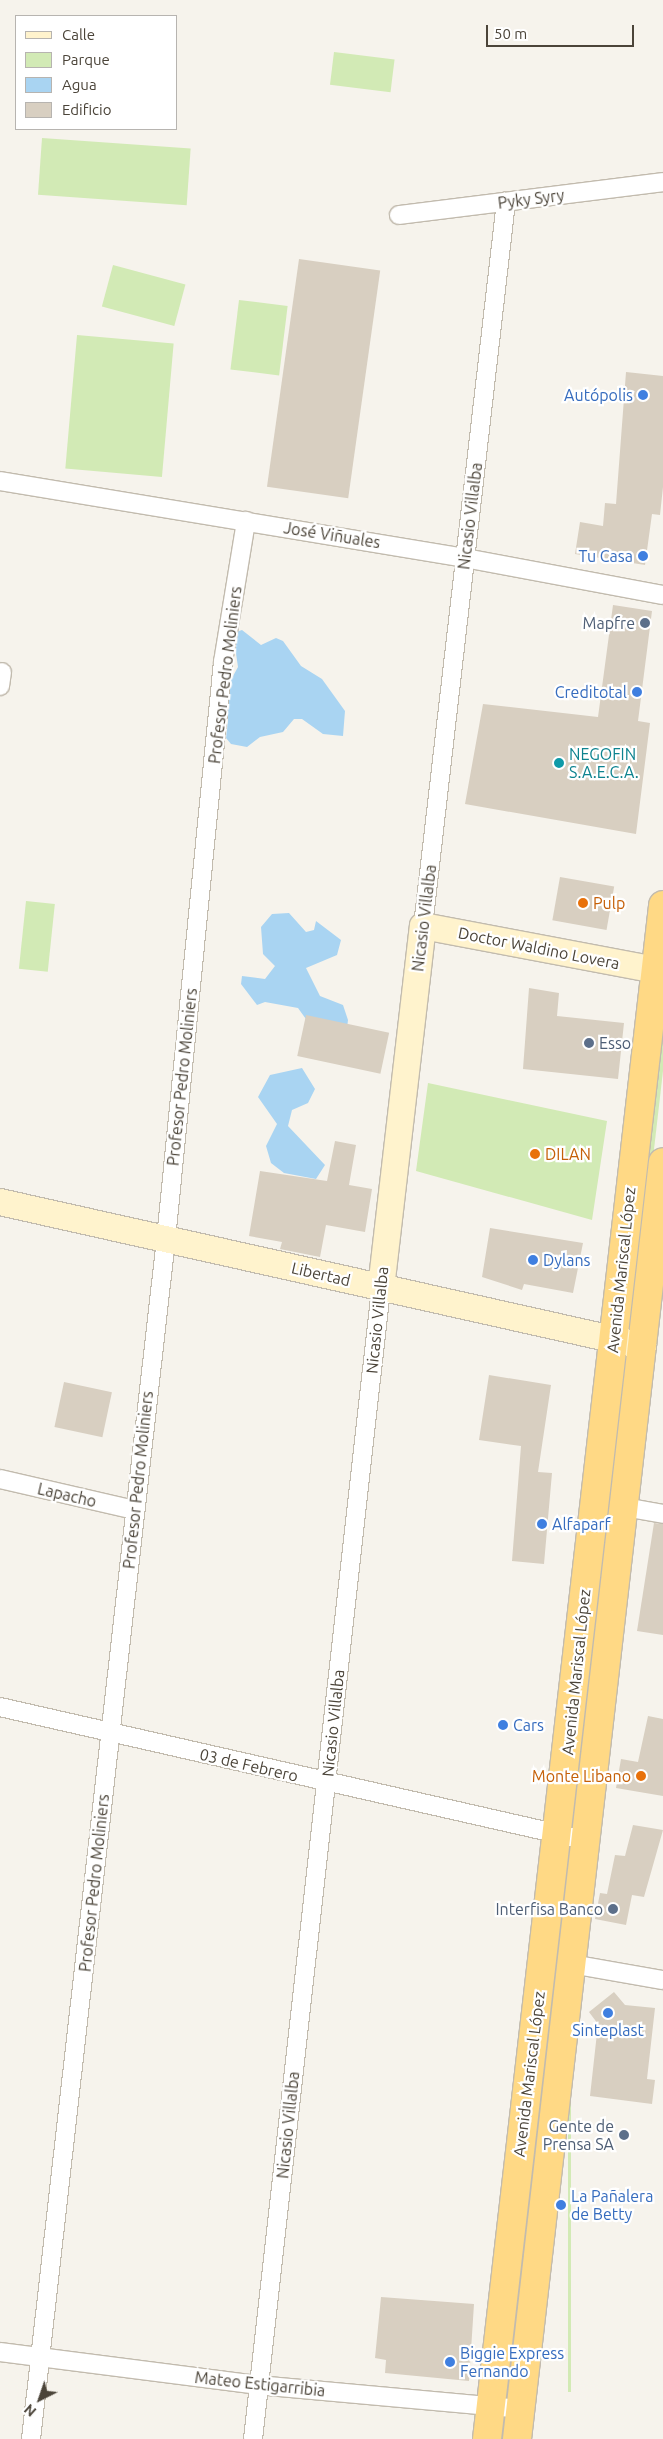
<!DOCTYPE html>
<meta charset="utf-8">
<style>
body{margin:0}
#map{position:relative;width:663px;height:2439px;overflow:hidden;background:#f6f3ec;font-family:Ubuntu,sans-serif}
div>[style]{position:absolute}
.green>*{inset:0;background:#d2eab5;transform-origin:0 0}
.water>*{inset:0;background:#a9d4f2}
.building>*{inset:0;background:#d8cfc1;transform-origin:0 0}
.roads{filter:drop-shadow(1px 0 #c2bbae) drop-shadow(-1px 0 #c2bbae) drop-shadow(0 1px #c2bbae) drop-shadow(0 -1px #c2bbae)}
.minor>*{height:18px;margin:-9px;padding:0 9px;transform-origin:9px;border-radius:9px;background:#fff}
.secondary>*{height:26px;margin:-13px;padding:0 13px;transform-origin:13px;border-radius:13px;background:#fff3cd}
.trunk>*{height:28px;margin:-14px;padding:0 14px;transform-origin:14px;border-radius:14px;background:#ffd985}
.dots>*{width:14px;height:14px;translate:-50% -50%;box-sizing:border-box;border:2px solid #fff;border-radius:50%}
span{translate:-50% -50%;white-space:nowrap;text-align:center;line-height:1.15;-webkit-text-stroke:4.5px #fff;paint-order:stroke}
.street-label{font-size:16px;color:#4b4439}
.shop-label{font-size:16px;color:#366cbe}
.right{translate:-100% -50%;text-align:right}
.left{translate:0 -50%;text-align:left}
.service-label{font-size:16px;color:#4e5e75}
.culture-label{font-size:16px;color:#0d838f}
.food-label{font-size:16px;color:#c56008}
.legend{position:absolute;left:15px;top:15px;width:162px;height:115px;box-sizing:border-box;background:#fff;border:1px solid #b7b4b0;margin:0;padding:6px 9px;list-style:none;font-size:15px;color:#4b4439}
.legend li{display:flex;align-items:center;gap:10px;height:25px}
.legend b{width:25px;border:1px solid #b7b4b0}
.north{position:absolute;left:15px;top:2374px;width:50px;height:50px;-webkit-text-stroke:4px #fff;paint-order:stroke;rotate:221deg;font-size:14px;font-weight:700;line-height:20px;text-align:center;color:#4b4439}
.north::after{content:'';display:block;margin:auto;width:18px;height:22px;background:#4b4439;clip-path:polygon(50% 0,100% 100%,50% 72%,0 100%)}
.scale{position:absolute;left:486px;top:25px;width:148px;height:22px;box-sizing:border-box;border:2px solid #4b4439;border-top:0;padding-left:6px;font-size:15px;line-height:18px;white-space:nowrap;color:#4b4439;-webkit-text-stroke:4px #fff;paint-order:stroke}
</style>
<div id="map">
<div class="green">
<div style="left:334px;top:52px;width:61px;height:33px;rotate:7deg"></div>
<div style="left:42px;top:138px;width:149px;height:57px;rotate:4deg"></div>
<div style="left:113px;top:265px;width:75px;height:43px;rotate:15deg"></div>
<div style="left:239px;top:300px;width:49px;height:70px;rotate:7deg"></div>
<div style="left:77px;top:335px;width:97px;height:134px;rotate:5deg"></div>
<div style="left:26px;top:901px;width:29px;height:68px;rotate:6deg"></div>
<div style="clip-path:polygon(663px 998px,663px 1071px,636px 1306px,631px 1309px)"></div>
<div style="clip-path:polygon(428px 1083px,607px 1121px,592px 1220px,416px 1171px)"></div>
<div style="clip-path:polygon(623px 1372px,625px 1373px,576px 1806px,573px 1805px)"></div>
<div style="left:568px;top:1849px;width:3px;height:543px"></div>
</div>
<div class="water">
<div style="clip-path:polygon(242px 630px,261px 645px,276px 638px,283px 641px,301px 666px,322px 679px,345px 711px,343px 736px,323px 734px,302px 719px,294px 719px,283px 732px,260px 737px,247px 747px,231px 744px,226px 738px,228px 720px,222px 696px,238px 667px,233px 633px)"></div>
<div style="clip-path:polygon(289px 913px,306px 932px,314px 930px,316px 921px,341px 940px,337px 955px,306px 968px,320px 996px,343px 1005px,348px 1020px,346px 1036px,316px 1033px,298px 1008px,265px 1002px,257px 1005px,241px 984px,242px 976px,265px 979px,275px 966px,263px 954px,261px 927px,272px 914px)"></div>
<div style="clip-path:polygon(302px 1068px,315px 1089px,308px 1103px,292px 1110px,288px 1126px,325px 1165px,316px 1179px,284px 1173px,271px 1163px,266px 1146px,277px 1124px,258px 1097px,270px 1075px)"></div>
</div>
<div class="building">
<div style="left:299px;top:259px;width:82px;height:230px;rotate:8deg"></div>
<div style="clip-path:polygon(626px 372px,663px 376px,663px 487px,660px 515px,652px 514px,645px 565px,575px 554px,580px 522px,603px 526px,605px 503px,616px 504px)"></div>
<div style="clip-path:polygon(613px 605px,652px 611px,638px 721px,650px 723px,636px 834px,465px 804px,483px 704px,598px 717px)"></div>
<div style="left:560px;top:877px;width:55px;height:44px;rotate:10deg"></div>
<div style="clip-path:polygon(529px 988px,559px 993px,557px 1016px,624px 1023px,618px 1079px,523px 1069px)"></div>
<div style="left:306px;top:1015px;width:85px;height:42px;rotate:12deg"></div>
<div style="clip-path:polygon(335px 1141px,356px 1145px,349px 1185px,372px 1189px,365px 1232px,326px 1225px,320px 1257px,280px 1249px,282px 1242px,249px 1236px,260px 1171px,327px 1181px)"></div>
<div style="clip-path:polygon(490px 1228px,583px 1243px,573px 1293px,524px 1284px,522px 1290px,482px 1277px)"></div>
<div style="clip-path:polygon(489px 1375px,551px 1385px,538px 1472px,552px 1473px,544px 1564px,512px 1561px,521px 1446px,479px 1440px)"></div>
<div style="left:64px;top:1382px;width:49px;height:46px;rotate:12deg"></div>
<div style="clip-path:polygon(654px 1523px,663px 1524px,663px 1635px,637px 1631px)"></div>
<div style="clip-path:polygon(648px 1716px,663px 1719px,663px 1796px,616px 1788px,621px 1759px,638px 1762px)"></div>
<div style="clip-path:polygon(633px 1825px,663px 1830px,644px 1897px,632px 1895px,626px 1925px,595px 1919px,600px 1893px,607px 1894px,615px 1855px,625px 1856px)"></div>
<div style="clip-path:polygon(614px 1992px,625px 2005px,655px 2008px,647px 2079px,655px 2080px,652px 2104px,590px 2096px,598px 2024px,589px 2012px)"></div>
<div style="clip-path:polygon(381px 2297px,474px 2304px,469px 2381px,385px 2373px,386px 2360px,375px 2358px)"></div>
</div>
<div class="roads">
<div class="minor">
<div style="left:399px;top:215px;width:266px;rotate:-7.1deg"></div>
<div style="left:0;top:481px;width:471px;rotate:9.4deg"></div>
<div style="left:465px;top:558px;width:201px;rotate:10.6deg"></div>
<div style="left:0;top:686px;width:14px;rotate:-82deg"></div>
<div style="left:423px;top:926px;width:729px;rotate:-83.46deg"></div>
<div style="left:0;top:1479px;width:138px;rotate:13deg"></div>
<div style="left:624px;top:1507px;width:40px;rotate:10deg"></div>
<div style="left:0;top:1707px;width:600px;rotate:12.81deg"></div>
<div style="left:571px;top:1964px;width:93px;rotate:9.9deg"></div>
<div style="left:0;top:2352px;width:260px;rotate:7.3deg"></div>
<div style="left:258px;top:2385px;width:263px;rotate:5.2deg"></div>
<div style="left:31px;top:2439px;width:1208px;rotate:-83.58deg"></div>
<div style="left:166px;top:1239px;width:580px;rotate:-84.36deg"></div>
<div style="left:223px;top:662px;width:143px;rotate:-80.7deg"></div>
<div style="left:253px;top:2439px;width:1158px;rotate:-83.65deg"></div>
</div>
<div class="secondary">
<div style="left:0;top:1202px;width:659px;rotate:12.62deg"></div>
<div style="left:381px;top:1288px;width:364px;rotate:-83.4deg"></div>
<div style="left:423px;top:926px;width:237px;rotate:10.7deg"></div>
<div style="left:656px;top:970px;width:8px;rotate:-23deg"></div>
</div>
<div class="trunk">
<div style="left:487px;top:2439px;width:1544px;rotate:-83.45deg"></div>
<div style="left:517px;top:2439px;width:1285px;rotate:-83.48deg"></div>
</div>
</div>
<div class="dots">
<div style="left:643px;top:395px;background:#3f7fe0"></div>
<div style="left:643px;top:556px;background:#3f7fe0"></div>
<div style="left:645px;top:623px;background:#5c6f8a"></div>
<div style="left:637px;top:692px;background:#3f7fe0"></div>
<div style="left:559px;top:763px;background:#0f9aa8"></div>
<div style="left:583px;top:903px;background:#e8710a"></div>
<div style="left:589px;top:1043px;background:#5c6f8a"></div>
<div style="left:535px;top:1154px;background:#e8710a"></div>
<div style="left:533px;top:1260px;background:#3f7fe0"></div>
<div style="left:542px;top:1524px;background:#3f7fe0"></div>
<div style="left:503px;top:1725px;background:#3f7fe0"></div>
<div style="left:641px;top:1776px;background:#e8710a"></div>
<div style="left:613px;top:1909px;background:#5c6f8a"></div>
<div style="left:608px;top:2013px;background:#3f7fe0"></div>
<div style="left:624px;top:2135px;background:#5c6f8a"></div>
<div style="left:561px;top:2205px;background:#3f7fe0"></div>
<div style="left:450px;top:2362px;background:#3f7fe0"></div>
</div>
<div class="street-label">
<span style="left:531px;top:199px;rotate:-7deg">Pyky Syry</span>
<span style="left:470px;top:516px;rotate:-83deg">Nicasio Villalba</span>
<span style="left:332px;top:535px;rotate:9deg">José Viñuales</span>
<span style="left:225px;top:675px;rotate:-83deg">Profesor Pedro Moliniers</span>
<span style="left:424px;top:918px;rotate:-83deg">Nicasio Villalba</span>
<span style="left:539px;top:948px;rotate:11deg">Doctor Waldino Lovera</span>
<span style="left:182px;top:1077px;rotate:-84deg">Profesor Pedro Moliniers</span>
<span style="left:621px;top:1270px;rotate:-84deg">Avenida Mariscal López</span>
<span style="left:321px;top:1274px;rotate:13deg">Libertad</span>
<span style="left:377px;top:1320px;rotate:-84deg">Nicasio Villalba</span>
<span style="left:138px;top:1480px;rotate:-84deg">Profesor Pedro Moliniers</span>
<span style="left:67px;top:1495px;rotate:13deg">Lapacho</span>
<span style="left:576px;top:1672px;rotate:-84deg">Avenida Mariscal López</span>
<span style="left:333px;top:1723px;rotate:-84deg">Nicasio Villalba</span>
<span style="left:249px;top:1765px;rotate:13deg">03 de Febrero</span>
<span style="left:94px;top:1883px;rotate:-84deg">Profesor Pedro Moliniers</span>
<span style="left:529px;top:2074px;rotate:-83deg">Avenida Mariscal López</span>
<span style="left:288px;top:2125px;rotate:-84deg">Nicasio Villalba</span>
<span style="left:260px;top:2384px;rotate:6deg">Mateo Estigarribia</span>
</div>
<div class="shop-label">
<span class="right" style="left:633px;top:395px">Autópolis</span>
<span class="right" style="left:633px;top:556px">Tu Casa</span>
<span class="right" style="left:627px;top:692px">Creditotal</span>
<span class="left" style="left:543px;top:1260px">Dylans</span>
<span class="left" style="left:552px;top:1524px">Alfaparf</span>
<span class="left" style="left:513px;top:1725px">Cars</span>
<span style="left:608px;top:2030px">Sinteplast</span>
<span class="left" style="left:571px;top:2205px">La Pañalera<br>de Betty</span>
<span class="left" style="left:460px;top:2362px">Biggie Express<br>Fernando</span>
</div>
<div class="service-label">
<span class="right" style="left:635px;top:623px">Mapfre</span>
<span class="left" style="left:599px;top:1043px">Esso</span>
<span class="right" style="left:603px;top:1909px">Interfisa Banco</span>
<span class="right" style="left:614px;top:2135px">Gente de<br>Prensa SA</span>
</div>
<div class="culture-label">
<span class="left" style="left:569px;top:763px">NEGOFIN<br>S.A.E.C.A.</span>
</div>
<div class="food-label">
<span class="left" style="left:593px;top:903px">Pulp</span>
<span class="left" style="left:545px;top:1154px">DILAN</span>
<span class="right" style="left:631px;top:1776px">Monte Libano</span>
</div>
<ul class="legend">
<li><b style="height:6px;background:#fff3cd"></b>Calle</li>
<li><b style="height:14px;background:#d2eab5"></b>Parque</li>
<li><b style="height:14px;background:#a9d4f2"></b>Agua</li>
<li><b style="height:14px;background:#d8cfc1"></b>Edificio</li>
</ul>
<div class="north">N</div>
<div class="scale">50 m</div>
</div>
